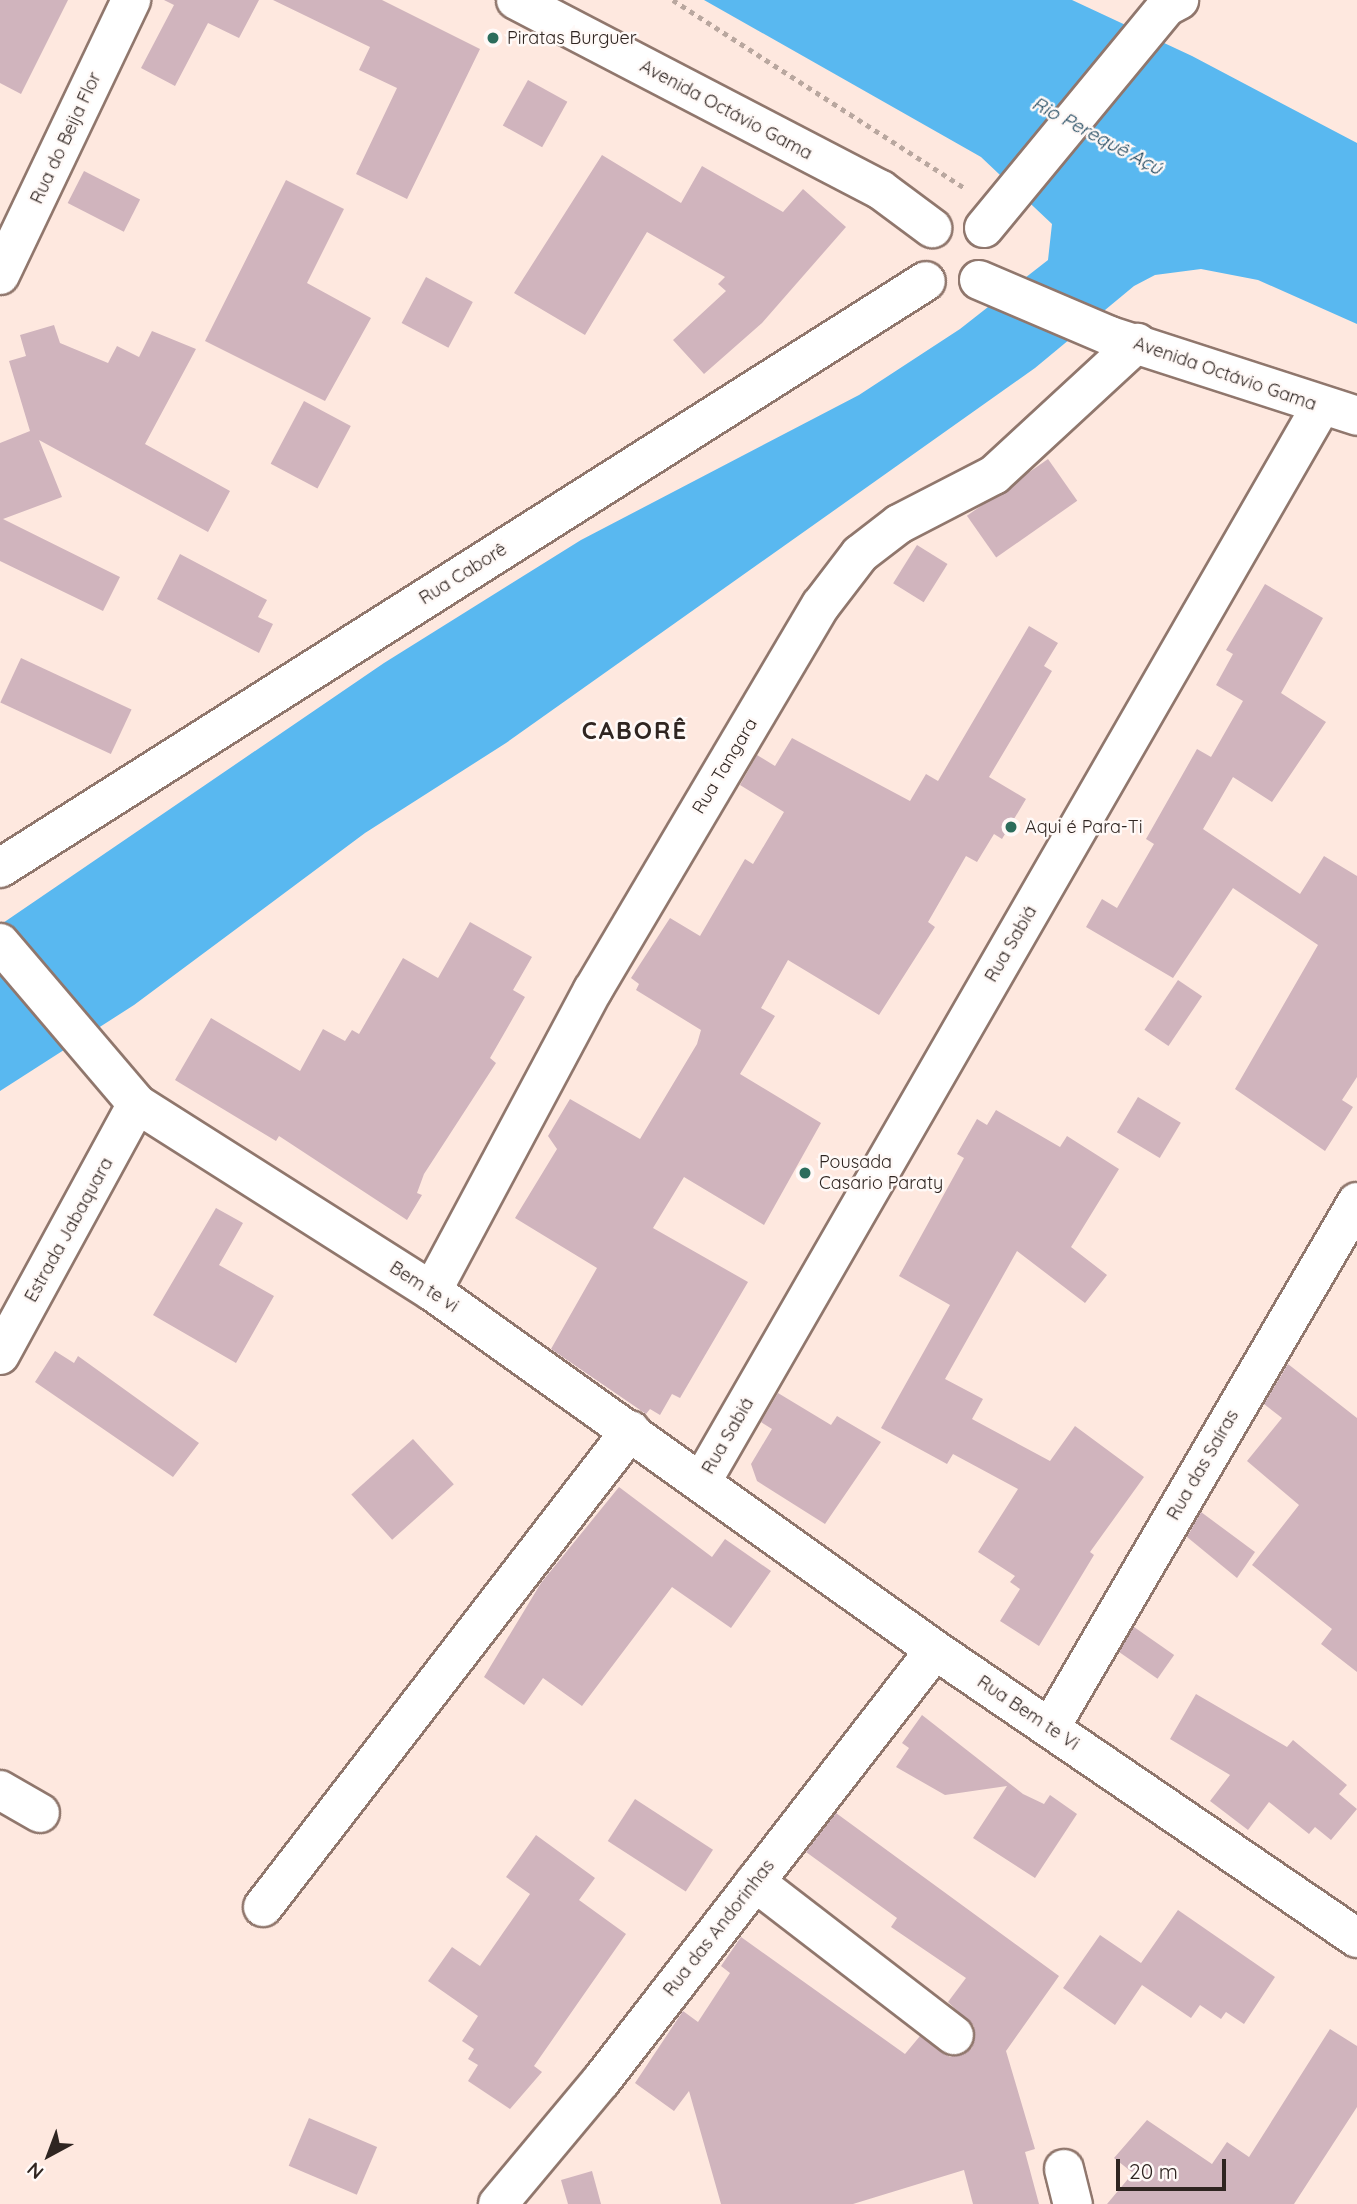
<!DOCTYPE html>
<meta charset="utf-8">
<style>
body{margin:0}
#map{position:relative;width:1357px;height:2204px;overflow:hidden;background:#fee8df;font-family:Quicksand,sans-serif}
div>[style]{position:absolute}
.water>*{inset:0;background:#59b8f0}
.building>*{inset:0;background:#d0b4bd;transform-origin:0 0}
.path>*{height:4.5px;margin-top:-2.25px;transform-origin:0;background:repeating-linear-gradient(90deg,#b9a79f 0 5px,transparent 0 10px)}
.roads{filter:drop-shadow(2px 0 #90776d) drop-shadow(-2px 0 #90776d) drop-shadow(0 2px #90776d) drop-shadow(0 -2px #90776d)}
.minor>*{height:38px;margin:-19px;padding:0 19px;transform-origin:19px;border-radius:19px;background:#fff}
.dots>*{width:19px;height:19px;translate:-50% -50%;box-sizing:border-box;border:4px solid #fff9f7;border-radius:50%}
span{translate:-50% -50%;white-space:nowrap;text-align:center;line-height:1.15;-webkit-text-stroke:5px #fff9f7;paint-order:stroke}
.poi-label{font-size:18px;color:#2f2521}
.left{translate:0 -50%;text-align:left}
.street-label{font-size:18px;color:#2f2521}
.water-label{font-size:19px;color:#20485f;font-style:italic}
.district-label{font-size:24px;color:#2f2521;font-weight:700;letter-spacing:2px}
.north{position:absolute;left:14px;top:2120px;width:70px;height:70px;-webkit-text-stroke:5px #fff9f7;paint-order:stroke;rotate:221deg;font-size:19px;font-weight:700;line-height:28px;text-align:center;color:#2f2521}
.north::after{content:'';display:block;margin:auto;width:24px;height:32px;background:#2f2521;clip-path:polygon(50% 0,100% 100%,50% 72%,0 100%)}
.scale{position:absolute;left:1116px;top:2159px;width:110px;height:32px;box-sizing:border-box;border:4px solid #2f2521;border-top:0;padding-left:9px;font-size:21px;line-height:24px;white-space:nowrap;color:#2f2521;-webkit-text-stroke:5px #fff9f7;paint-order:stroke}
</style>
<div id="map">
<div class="water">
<div style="clip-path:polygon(704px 0,1072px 0,1192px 56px,1357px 143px,1357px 324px,1258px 280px,1201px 269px,1155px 275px,1134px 286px,1035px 368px,506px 743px,365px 833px,134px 1005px,0 1091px,0 925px,384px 663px,581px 540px,859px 395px,960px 329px,1048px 260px,1052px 224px,981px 157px)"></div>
</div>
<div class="building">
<div style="clip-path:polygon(0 0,68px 0,21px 94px,0 83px)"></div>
<div style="clip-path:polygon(164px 0,259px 0,239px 38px,208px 23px,175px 86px,141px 68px,174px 5px)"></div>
<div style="clip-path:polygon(273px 0,382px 0,480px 49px,407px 199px,356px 174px,397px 88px,359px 70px,370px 47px)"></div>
<div style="left:528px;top:80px;width:45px;height:52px;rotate:29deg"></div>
<div style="clip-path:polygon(602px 155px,681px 203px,702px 166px,783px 212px,803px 189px,846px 227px,762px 323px,704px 374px,673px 340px,726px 291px,718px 284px,725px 277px,647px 232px,585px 335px,514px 293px)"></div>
<div style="left:84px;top:171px;width:63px;height:36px;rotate:27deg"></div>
<div style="clip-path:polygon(286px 180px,344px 209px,307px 283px,371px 318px,325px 401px,205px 341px)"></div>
<div style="left:426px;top:277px;width:53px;height:52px;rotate:28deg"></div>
<div style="clip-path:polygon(54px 325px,60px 343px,108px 363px,117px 346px,139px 357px,152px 331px,196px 349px,145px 444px,230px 491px,208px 532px,39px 440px,62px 497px,3px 519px,120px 577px,103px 611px,0 561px,0 443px,30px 431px,9px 361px,26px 356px,20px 335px)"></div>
<div style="left:304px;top:401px;width:53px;height:71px;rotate:28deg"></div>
<div style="left:1048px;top:459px;width:51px;height:99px;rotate:55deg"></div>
<div style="left:917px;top:545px;width:36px;height:45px;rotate:32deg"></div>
<div style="clip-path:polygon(180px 554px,267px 600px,258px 617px,273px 624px,259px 653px,157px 599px)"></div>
<div style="clip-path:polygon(1265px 584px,1323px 618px,1281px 693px,1326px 722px,1272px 802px,1233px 777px,1203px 829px,1300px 894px,1324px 856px,1357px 876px,1357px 1077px,1342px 1100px,1353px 1107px,1325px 1151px,1235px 1089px,1318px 945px,1233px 888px,1173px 978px,1086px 927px,1102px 899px,1117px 908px,1154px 844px,1146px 839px,1197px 749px,1211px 757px,1243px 701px,1216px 685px,1233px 654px,1226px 650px)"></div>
<div style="clip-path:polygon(1029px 626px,1058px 643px,1044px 666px,1052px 671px,989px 777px,1026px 799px,1002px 839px,994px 834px,977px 862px,966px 856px,928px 922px,935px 927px,879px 1015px,788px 960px,761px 1008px,775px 1016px,740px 1074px,821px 1123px,764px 1225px,684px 1177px,653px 1228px,748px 1282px,680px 1398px,672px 1394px,660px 1415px,650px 1409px,646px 1414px,551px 1349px,597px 1268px,515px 1218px,557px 1149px,548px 1136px,570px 1099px,640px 1139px,697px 1044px,701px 1030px,636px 990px,639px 984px,631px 978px,670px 918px,700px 936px,745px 859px,753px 864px,784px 812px,740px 785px,757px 755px,775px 766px,792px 738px,910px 801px,926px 774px,938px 781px)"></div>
<div style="left:21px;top:658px;width:122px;height:49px;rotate:25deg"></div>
<div style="clip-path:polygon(470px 922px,532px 957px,513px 990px,525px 997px,490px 1058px,496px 1063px,424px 1174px,417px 1193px,422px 1195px,407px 1220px,279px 1136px,276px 1141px,175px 1080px,211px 1018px,300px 1071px,323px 1029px,345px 1041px,352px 1030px,359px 1034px,403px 958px,438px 978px)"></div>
<div style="left:1178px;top:980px;width:29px;height:60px;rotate:34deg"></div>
<div style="left:1138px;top:1097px;width:50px;height:41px;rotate:31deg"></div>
<div style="clip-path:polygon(996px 1110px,1060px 1147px,1067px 1136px,1119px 1169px,1071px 1247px,1107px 1275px,1085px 1303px,1017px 1251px,945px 1379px,983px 1399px,972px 1419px,1050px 1461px,1075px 1426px,1144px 1477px,1090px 1552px,1094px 1555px,1039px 1646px,1000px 1621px,1020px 1589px,1010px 1582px,1015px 1576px,978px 1552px,1018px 1489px,953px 1454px,947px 1464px,881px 1428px,950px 1305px,899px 1276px,964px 1158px,957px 1154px,977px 1119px,987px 1125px)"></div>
<div style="clip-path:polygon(216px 1208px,243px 1223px,219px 1265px,274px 1296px,236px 1363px,153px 1315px)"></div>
<div style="clip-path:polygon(55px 1351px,74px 1363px,78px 1356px,199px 1443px,173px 1477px,35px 1382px)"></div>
<div style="clip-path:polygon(1288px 1364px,1357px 1418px,1357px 1672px,1321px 1644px,1332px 1629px,1252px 1565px,1299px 1505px,1247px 1461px,1282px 1418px,1264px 1404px)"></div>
<div style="clip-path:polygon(778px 1393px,831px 1425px,837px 1416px,881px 1442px,825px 1524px,757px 1481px,751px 1464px,772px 1429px,761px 1422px)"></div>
<div style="left:413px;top:1439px;width:61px;height:83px;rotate:48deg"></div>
<div style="clip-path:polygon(619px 1487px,712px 1557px,725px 1539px,771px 1571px,731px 1628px,672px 1587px,582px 1706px,543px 1678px,524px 1705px,484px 1677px,541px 1583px)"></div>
<div style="clip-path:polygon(1201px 1512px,1255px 1552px,1237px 1578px,1187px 1537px)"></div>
<div style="left:1134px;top:1627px;width:49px;height:29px;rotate:35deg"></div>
<div style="clip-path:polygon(1196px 1694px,1287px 1747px,1293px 1740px,1347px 1785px,1339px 1794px,1357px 1809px,1331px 1840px,1315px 1827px,1309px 1834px,1269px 1802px,1248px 1830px,1210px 1801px,1230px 1775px,1170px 1739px)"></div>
<div style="clip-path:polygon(922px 1715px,1023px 1794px,1044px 1804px,1050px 1795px,1077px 1814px,1035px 1878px,973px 1838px,1007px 1786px,945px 1795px,896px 1767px,909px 1748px,902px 1743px)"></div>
<div style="left:635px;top:1799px;width:93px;height:50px;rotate:33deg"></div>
<div style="clip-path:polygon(836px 1813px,1059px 1976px,1006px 2051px,1035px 2149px,1025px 2152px,1039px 2204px,973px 2204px,964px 2170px,853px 2204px,721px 2204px,689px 2091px,674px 2111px,635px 2083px,683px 2011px,698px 2022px,730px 1973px,721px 1966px,741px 1937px,905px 2054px,920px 2036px,950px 2057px,972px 2048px,974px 2026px,948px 2002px,966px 1978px,891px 1927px,897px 1918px,806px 1852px)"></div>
<div style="clip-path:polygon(536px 1835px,595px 1878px,579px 1900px,626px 1934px,534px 2066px,542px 2072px,510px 2109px,468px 2081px,478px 2065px,468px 2059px,474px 2049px,462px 2041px,478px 2016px,428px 1981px,452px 1947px,480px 1966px,530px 1894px,506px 1877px)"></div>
<div style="clip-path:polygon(1178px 1910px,1275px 1977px,1244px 2024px,1226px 2012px,1221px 2019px,1200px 2005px,1191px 2018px,1142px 1985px,1115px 2025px,1063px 1988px,1100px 1935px,1141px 1963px)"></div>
<div style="clip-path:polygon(1330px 2029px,1357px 2046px,1357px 2107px,1294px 2204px,1107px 2204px,1133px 2173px,1114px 2158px,1147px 2120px,1212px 2164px,1227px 2142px,1249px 2157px)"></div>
<div style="left:309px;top:2118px;width:74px;height:52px;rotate:23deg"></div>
<div style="clip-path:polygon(592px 2171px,601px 2204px,568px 2204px,561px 2180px)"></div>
</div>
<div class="path">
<div style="left:673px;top:0;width:349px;rotate:32.8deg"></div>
</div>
<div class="roads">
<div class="minor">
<div style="left:516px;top:0;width:411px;rotate:27.5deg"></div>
<div style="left:881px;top:190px;width:64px;rotate:36.7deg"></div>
<div style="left:984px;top:228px;width:286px;rotate:-50.5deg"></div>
<div style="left:1166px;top:7px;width:15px;rotate:-28deg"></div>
<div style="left:0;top:275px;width:305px;rotate:-64.5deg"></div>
<div style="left:979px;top:280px;width:142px;rotate:23.1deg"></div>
<div style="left:1110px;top:336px;width:260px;rotate:17.9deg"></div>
<div style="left:0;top:868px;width:1096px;rotate:-32.37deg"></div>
<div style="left:0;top:943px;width:211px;rotate:49.6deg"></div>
<div style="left:137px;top:1104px;width:349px;rotate:32.4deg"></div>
<div style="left:432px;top:1291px;width:618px;rotate:35.52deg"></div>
<div style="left:935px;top:1650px;width:511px;rotate:34.31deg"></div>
<div style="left:432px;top:1291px;width:341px;rotate:-61.9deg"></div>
<div style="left:593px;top:990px;width:447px;rotate:-59.4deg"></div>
<div style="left:821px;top:605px;width:64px;rotate:-52.6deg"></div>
<div style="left:860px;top:554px;width:49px;rotate:-37.6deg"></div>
<div style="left:899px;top:524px;width:107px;rotate:-27.3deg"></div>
<div style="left:994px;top:475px;width:195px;rotate:-42.7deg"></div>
<div style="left:0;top:1355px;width:286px;rotate:-61.4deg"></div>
<div style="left:702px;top:1481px;width:1238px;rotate:-60.06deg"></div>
<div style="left:1050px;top:1728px;width:609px;rotate:-59.73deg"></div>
<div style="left:0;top:1790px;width:46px;rotate:29.9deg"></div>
<div style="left:755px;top:1882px;width:251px;rotate:37.6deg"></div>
<div style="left:263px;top:1907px;width:602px;rotate:-52.35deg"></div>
<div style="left:1064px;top:2169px;width:36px;rotate:76deg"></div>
<div style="left:498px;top:2204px;width:160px;rotate:-50.1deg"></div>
<div style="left:601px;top:2081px;width:545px;rotate:-52.23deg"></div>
</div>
</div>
<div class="dots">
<div style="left:493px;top:38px;background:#2c6d5c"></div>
<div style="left:1011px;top:827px;background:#2c6d5c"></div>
<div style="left:805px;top:1173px;background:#2c6d5c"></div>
</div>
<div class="poi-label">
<span class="left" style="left:507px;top:38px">Piratas Burguer</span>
<span class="left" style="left:1025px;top:827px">Aqui é Para-Ti</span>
<span class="left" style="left:819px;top:1173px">Pousada<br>Casario Paraty</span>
</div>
<div class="street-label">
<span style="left:726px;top:110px;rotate:28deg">Avenida Octávio Gama</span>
<span style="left:66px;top:138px;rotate:-65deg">Rua do Beija Flor</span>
<span style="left:1225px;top:374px;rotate:19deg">Avenida Octávio Gama</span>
<span style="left:463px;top:574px;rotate:-32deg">Rua Caborê</span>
<span style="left:725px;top:766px;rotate:-59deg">Rua Tangara</span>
<span style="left:1011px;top:944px;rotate:-60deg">Rua Sabiá</span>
<span style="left:69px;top:1230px;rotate:-61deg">Estrada Jabaquara</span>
<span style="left:424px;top:1287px;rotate:33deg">Bem te vi</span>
<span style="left:728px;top:1436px;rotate:-60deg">Rua Sabiá</span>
<span style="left:1203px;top:1465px;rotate:-60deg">Rua das Saíras</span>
<span style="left:1028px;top:1713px;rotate:34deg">Rua Bem te Vi</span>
<span style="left:719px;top:1928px;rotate:-52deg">Rua das Andorinhas</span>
</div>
<div class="water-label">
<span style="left:1097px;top:136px;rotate:28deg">Rio Perequê Açú</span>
</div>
<div class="district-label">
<span style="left:635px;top:731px">CABORÊ</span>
</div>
<div class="north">N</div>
<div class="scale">20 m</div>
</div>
